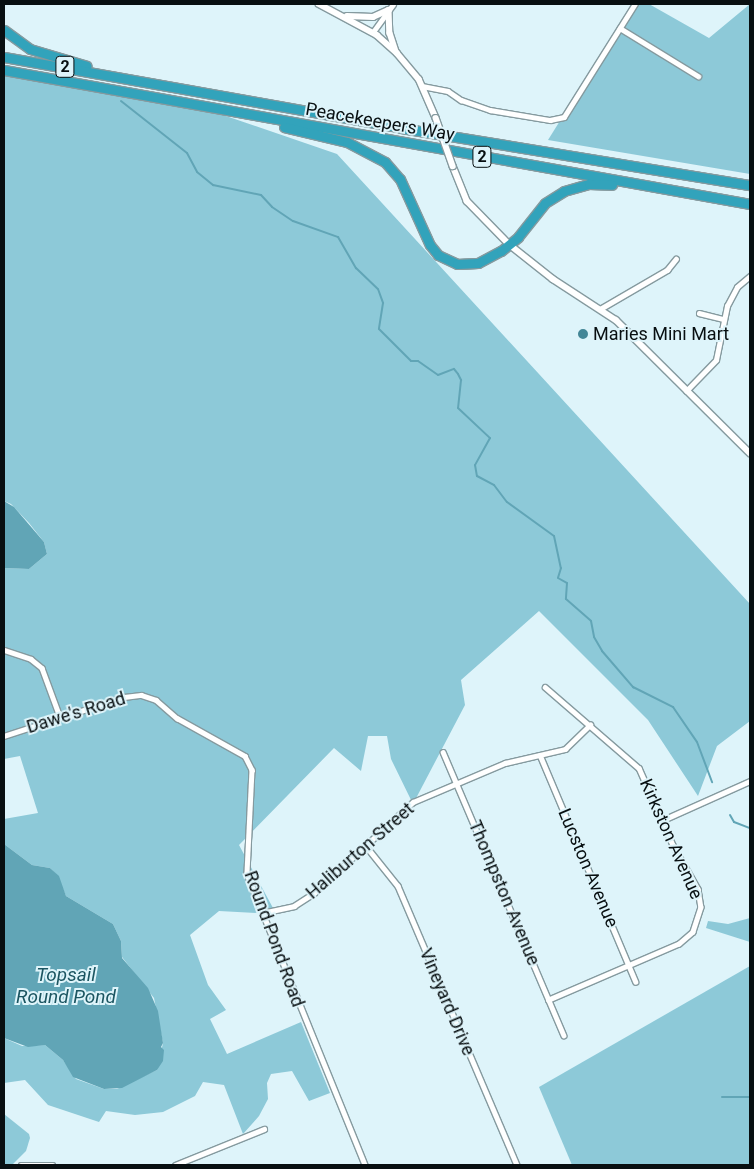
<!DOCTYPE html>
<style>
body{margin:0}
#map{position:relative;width:754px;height:1169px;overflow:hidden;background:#def4fa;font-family:Roboto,sans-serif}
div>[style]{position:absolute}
.green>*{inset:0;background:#8dc9d8}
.water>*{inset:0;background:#61a5b6}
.stream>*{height:2px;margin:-1px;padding:0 1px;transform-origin:1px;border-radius:1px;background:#61a5b6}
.roads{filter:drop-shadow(1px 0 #859a9f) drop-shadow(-1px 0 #859a9f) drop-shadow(0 1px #859a9f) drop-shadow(0 -1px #859a9f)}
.minor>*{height:4.5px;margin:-2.25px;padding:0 2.25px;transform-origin:2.25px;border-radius:2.25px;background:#fff}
.tertiary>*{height:5.5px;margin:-2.75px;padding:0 2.75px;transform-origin:2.75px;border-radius:2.75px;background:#fff}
.motorway>*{height:9px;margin:-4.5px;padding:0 4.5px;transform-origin:4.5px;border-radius:4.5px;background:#32a3bb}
.bridges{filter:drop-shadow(1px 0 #859a9f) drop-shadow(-1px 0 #859a9f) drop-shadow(0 1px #859a9f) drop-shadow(0 -1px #859a9f)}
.tertiary-bridge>*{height:5.5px;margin:-2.75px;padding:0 2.75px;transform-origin:2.75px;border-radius:2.75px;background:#fff}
.dots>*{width:14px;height:14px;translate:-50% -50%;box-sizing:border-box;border:2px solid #def4fa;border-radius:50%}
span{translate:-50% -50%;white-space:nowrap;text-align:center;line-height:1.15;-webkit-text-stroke:4px #def4fa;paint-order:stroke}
.shield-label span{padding:1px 4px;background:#def4fa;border:1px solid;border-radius:4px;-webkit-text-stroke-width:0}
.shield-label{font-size:16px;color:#080f11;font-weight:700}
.street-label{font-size:18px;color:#080f11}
.poi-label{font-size:18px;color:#080f11}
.left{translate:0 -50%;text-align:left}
.water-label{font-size:19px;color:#1b5561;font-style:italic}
.frame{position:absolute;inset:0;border:5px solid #080f11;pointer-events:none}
</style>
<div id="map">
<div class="green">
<div style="clip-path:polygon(633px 4px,649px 4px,709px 38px,750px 4px,750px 174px,548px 140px)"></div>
<div style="clip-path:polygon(4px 75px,223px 115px,337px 154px,750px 604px,750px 721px,717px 746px,698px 796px,648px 720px,539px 611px,461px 680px,465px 705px,413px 804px,391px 759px,387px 736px,368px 736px,361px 771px,334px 748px,239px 845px,273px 908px,258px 913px,219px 911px,190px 935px,208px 985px,226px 1010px,210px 1019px,227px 1054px,301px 1022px,330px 1093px,309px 1101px,292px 1071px,271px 1074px,267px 1083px,268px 1099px,259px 1116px,243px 1134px,224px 1085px,203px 1082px,195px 1096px,163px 1112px,135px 1115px,106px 1111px,99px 1122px,48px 1105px,25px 1080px,4px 1083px,4px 1038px,22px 1046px,45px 1045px,63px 1060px,76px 1079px,104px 1089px,117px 1089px,157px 1070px,163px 1043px,154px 998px,122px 957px,121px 941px,113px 924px,66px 896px,57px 875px,50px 868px,32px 865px,4px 844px,4px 819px,38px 813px,20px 756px,4px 759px,4px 568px,29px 569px,47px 554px,44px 542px,29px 523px,11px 504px,4px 501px)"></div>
<div style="clip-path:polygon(750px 918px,750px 942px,706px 928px,708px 921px,728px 924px)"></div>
<div style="clip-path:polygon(750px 966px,750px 1165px,572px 1165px,539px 1087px)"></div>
<div style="clip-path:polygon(4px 1114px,29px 1134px,30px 1138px,26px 1151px,12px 1165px,4px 1165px)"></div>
</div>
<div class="water">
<div style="clip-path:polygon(4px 501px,14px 507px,44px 542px,47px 554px,29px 569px,4px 568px)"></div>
<div style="clip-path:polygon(4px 844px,32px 865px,50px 868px,59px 876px,66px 896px,113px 924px,121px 941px,122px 958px,148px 988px,158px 1011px,163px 1043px,161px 1047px,164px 1050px,163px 1061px,157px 1070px,122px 1088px,104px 1089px,73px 1077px,63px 1060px,45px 1045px,28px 1047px,4px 1038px)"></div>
</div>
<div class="stream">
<div style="left:121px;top:101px;width:84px;rotate:38.2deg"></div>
<div style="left:187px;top:153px;width:21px;rotate:62deg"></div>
<div style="left:197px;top:172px;width:21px;rotate:39deg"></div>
<div style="left:213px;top:185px;width:49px;rotate:11.8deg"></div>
<div style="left:261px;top:195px;width:16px;rotate:47deg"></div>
<div style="left:272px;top:207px;width:25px;rotate:34deg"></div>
<div style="left:293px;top:221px;width:48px;rotate:19.6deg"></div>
<div style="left:338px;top:237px;width:36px;rotate:60deg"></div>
<div style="left:356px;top:268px;width:30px;rotate:44deg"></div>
<div style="left:378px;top:289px;width:15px;rotate:70deg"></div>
<div style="left:383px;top:303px;width:26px;rotate:99deg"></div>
<div style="left:379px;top:329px;width:45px;rotate:45deg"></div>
<div style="left:411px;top:361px;width:7px"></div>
<div style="left:418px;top:361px;width:24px;rotate:35deg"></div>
<div style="left:438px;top:375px;width:17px;rotate:-21deg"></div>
<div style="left:454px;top:369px;width:6px;rotate:51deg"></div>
<div style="left:458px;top:374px;width:7px;rotate:63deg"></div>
<div style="left:461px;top:380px;width:28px;rotate:96deg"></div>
<div style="left:458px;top:408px;width:44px;rotate:43.2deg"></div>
<div style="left:490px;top:438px;width:31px;rotate:119deg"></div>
<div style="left:475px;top:465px;width:11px;rotate:80deg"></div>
<div style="left:477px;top:476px;width:19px;rotate:28deg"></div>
<div style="left:494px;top:485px;width:21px;rotate:53deg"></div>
<div style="left:507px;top:502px;width:58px;rotate:35.9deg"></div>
<div style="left:554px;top:536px;width:33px;rotate:78deg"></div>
<div style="left:561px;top:568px;width:10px;rotate:107deg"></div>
<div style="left:558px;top:578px;width:10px;rotate:29deg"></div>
<div style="left:567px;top:583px;width:16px;rotate:94deg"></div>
<div style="left:566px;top:599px;width:33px;rotate:41deg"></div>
<div style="left:591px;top:621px;width:16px;rotate:79deg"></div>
<div style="left:594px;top:637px;width:16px;rotate:60deg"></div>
<div style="left:602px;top:651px;width:48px;rotate:49.3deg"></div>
<div style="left:633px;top:687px;width:45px;rotate:26.6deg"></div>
<div style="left:673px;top:707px;width:42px;rotate:55.6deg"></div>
<div style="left:697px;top:742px;width:43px;rotate:69.4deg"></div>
<div style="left:730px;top:815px;width:8px;rotate:60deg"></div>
<div style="left:734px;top:822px;width:17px;rotate:21deg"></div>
<div style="left:722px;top:1097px;width:28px"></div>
</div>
<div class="roads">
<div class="minor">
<div style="left:620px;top:28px;width:92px;rotate:31.6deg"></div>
<div style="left:373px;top:32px;width:34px;rotate:-54deg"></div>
<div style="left:422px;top:86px;width:26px;rotate:11deg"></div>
<div style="left:448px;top:91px;width:16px;rotate:35deg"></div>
<div style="left:461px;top:100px;width:31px;rotate:19deg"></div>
<div style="left:490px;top:110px;width:61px;rotate:9.5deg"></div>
<div style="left:550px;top:120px;width:14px;rotate:-12deg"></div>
<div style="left:564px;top:117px;width:133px;rotate:-57.9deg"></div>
<div style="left:600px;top:309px;width:78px;rotate:-30.2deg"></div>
<div style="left:667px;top:270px;width:14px;rotate:-51deg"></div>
<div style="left:699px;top:313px;width:25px;rotate:14deg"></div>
<div style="left:686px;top:391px;width:43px;rotate:-45.9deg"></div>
<div style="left:716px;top:360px;width:55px;rotate:-78.5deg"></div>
<div style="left:727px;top:306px;width:21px;rotate:-62deg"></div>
<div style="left:737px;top:287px;width:17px;rotate:-40deg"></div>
<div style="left:4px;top:650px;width:28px;rotate:18deg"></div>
<div style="left:31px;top:659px;width:14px;rotate:39deg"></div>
<div style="left:42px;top:668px;width:52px;rotate:69.8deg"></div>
<div style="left:545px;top:687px;width:124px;rotate:40.8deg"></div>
<div style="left:639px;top:768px;width:84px;rotate:66.2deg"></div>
<div style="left:673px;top:845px;width:51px;rotate:60.4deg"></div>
<div style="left:698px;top:889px;width:18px;rotate:81deg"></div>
<div style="left:701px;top:907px;width:26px;rotate:108deg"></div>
<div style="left:693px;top:932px;width:18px;rotate:139deg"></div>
<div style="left:679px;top:944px;width:142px;rotate:156.7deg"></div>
<div style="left:4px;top:736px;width:126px;rotate:-18deg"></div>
<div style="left:124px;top:697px;width:17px;rotate:-7deg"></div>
<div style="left:141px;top:695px;width:16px;rotate:18deg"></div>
<div style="left:156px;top:700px;width:28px;rotate:41deg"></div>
<div style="left:177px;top:718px;width:78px;rotate:29.2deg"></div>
<div style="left:245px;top:756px;width:16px;rotate:63deg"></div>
<div style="left:252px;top:770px;width:104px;rotate:92.8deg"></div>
<div style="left:247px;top:874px;width:314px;rotate:67.9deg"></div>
<div style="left:443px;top:752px;width:308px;rotate:66.9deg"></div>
<div style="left:540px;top:755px;width:246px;rotate:67.1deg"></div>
<div style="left:663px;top:820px;width:95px;rotate:-24.1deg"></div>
<div style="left:366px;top:846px;width:51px;rotate:51.3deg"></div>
<div style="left:398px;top:886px;width:303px;rotate:66.9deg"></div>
<div style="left:262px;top:913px;width:33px;rotate:-12deg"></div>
<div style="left:294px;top:906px;width:24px;rotate:-33deg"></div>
<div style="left:314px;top:893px;width:134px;rotate:-42.6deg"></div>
<div style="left:413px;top:802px;width:100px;rotate:-23deg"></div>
<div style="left:505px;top:763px;width:62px;rotate:-13.1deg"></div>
<div style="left:565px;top:749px;width:35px;rotate:-44deg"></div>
<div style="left:21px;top:1165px;width:32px"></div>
<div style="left:175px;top:1165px;width:96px;rotate:-22deg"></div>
</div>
<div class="tertiary">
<div style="left:319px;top:4px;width:66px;rotate:28.1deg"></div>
<div style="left:377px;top:35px;width:27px;rotate:42deg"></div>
<div style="left:397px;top:53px;width:34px;rotate:50deg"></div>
<div style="left:419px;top:79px;width:43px;rotate:66.4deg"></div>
<div style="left:347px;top:16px;width:26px;rotate:2deg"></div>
<div style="left:373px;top:17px;width:17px;rotate:-24deg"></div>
<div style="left:389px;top:10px;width:23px;rotate:88deg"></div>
<div style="left:390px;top:33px;width:19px;rotate:72deg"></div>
<div style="left:453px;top:166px;width:38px;rotate:68deg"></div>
<div style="left:467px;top:201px;width:62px;rotate:45.7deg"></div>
<div style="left:510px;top:245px;width:55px;rotate:38.3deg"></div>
<div style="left:553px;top:279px;width:75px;rotate:33.1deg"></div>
<div style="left:616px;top:320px;width:189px;rotate:44.8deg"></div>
</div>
<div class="motorway">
<div style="left:4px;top:30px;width:32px;rotate:36deg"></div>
<div style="left:30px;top:49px;width:59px;rotate:16.6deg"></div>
<div style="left:4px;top:57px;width:403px;rotate:10.1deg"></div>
<div style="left:401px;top:128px;width:354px;rotate:9.3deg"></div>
<div style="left:4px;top:70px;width:758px;rotate:10.18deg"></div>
<div style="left:284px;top:127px;width:65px;rotate:13.4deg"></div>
<div style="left:347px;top:142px;width:43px;rotate:27.8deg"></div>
<div style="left:385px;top:162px;width:23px;rotate:49deg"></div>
<div style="left:400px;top:179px;width:72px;rotate:65.6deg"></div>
<div style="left:430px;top:245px;width:13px;rotate:51deg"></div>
<div style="left:438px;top:255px;width:21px;rotate:25deg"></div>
<div style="left:457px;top:264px;width:21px;rotate:-3deg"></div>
<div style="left:478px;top:263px;width:26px;rotate:-28deg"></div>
<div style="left:501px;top:251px;width:22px;rotate:-39deg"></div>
<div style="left:518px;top:237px;width:43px;rotate:-51.5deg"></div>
<div style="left:545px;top:203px;width:22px;rotate:-32deg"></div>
<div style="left:564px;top:191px;width:26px;rotate:-16deg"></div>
<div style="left:589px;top:184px;width:23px;rotate:2deg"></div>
</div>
</div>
<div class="bridges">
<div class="tertiary-bridge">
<div style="left:436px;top:118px;width:51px;rotate:70.5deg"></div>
</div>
</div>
<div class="dots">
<div style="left:583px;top:334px;background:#438696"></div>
</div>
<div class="shield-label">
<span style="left:65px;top:67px">2</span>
<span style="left:482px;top:157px">2</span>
</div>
<div class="street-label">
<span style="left:380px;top:122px;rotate:10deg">Peacekeepers Way</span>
<span style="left:76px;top:713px;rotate:-17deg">Dawe's Road</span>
<span style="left:671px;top:839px;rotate:66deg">Kirkston Avenue</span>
<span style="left:360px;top:851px;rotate:-41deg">Haliburton Street</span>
<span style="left:588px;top:868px;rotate:67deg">Lucston Avenue</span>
<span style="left:504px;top:893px;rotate:67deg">Thompston Avenue</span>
<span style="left:274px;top:939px;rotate:70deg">Round Pond Road</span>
<span style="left:447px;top:1002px;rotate:67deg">Vineyard Drive</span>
</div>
<div class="poi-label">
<span class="left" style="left:593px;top:334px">Maries Mini Mart</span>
</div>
<div class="water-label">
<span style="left:66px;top:986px">Topsail<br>Round Pond</span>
</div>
<div class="frame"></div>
</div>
